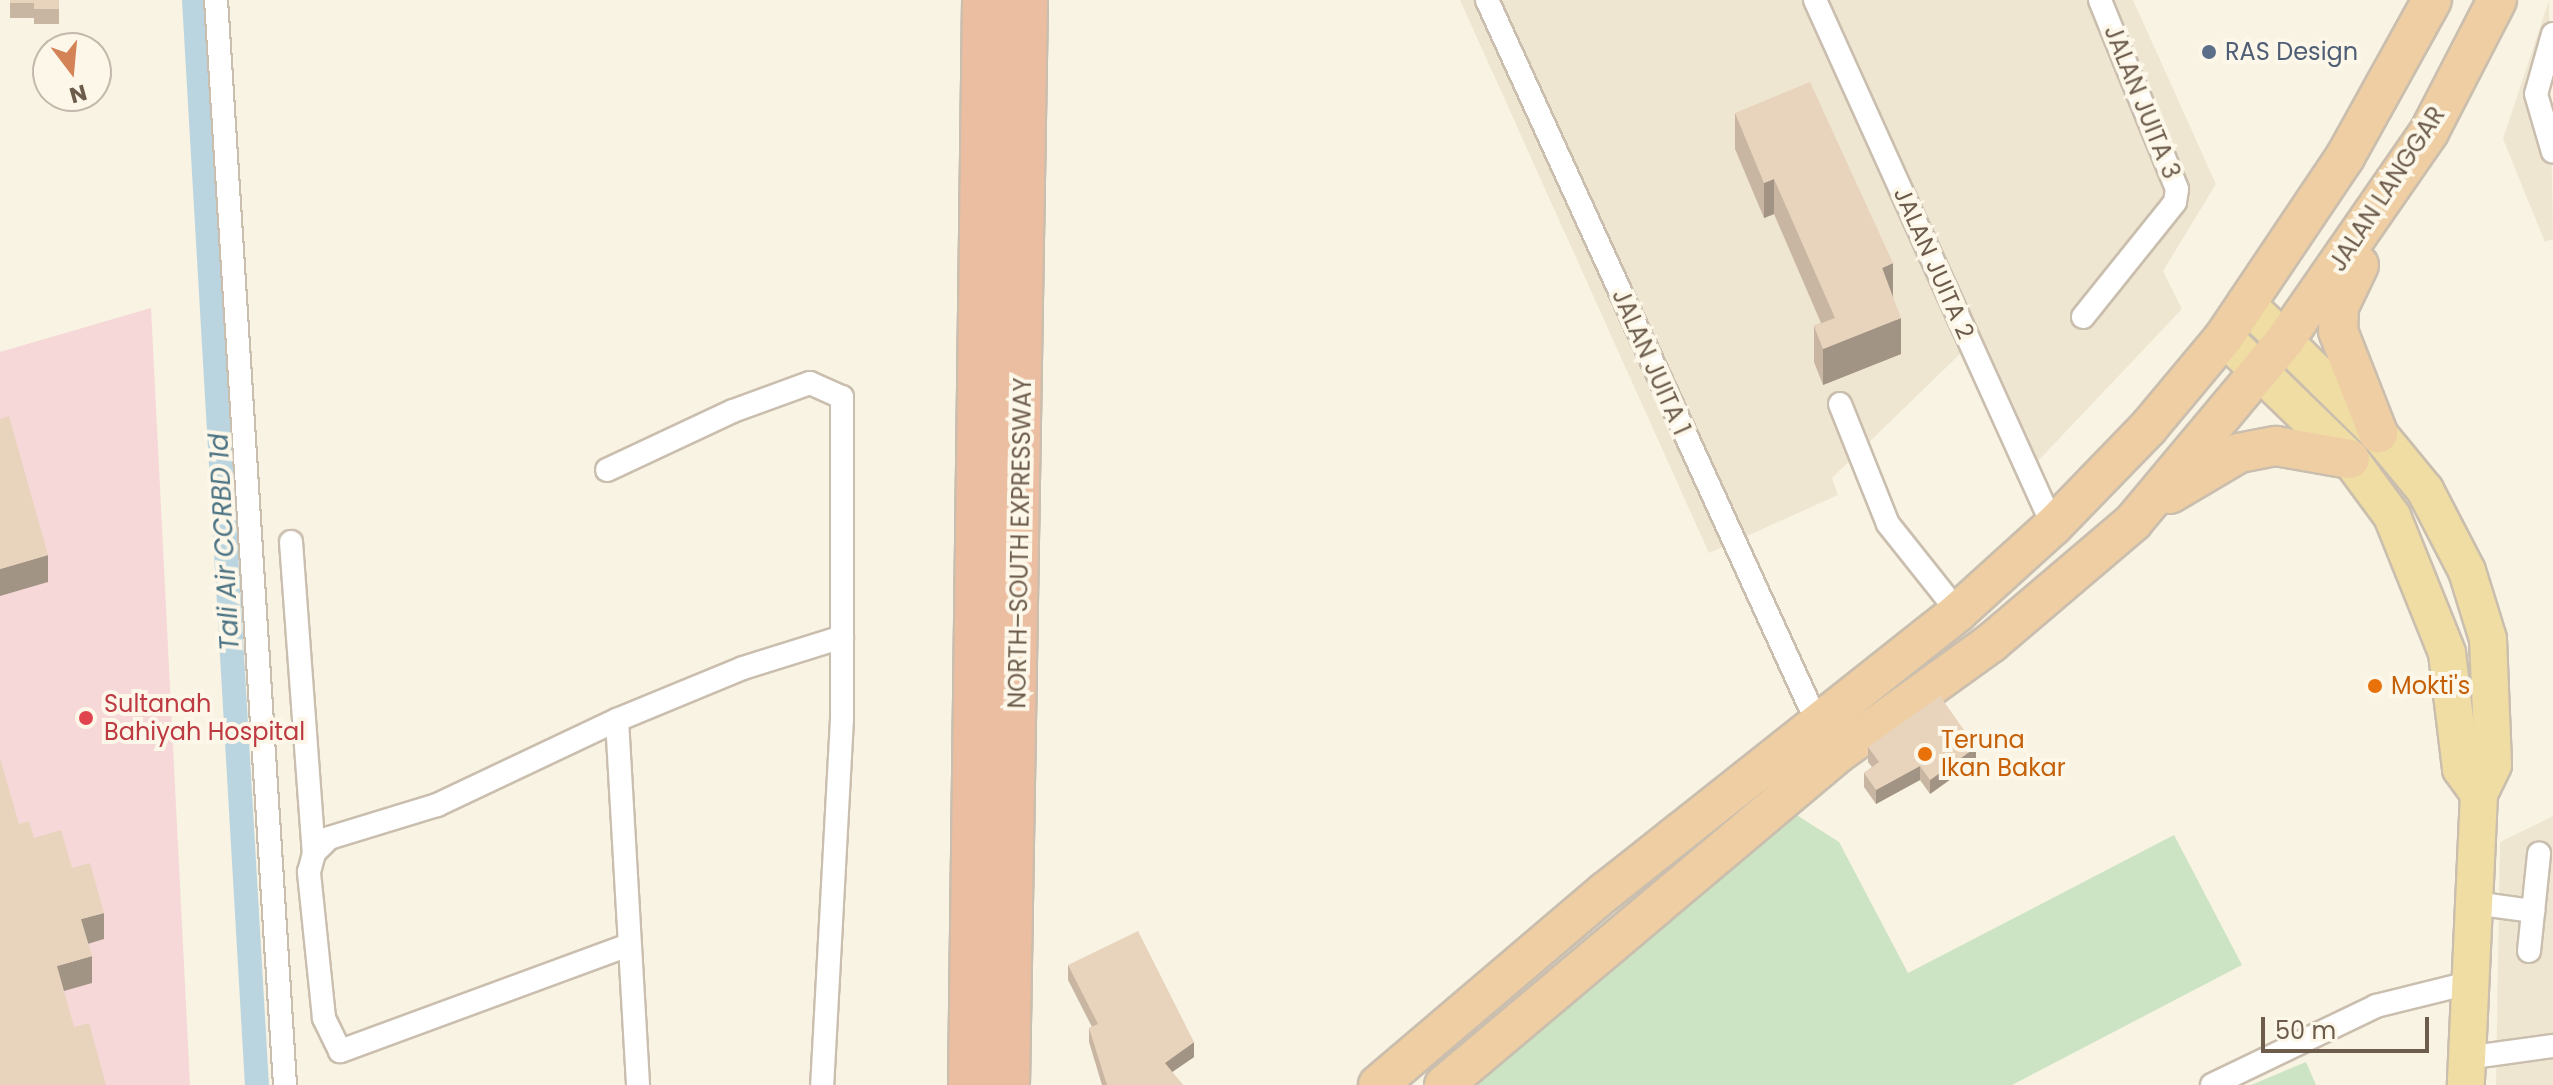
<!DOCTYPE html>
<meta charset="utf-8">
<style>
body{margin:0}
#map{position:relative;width:2553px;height:1085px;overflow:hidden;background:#f9f3e3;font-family:Poppins,sans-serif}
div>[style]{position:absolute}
.residential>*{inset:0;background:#efe6d2}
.medical>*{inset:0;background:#f5d8d7}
.green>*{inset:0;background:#cce4c3}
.canal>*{height:24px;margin:-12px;padding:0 12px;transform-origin:12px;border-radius:12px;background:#bad5df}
.roads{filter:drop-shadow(2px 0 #cabeae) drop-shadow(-2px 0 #cabeae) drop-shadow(0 2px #cabeae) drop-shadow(0 -2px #cabeae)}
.minor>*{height:22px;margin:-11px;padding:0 11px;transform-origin:11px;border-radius:11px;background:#fff}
.primary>*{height:36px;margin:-18px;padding:0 18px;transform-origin:18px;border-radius:18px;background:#f0dda3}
.trunk>*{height:38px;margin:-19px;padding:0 19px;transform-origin:19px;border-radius:19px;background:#eecea2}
.motorway>*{height:42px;margin:-21px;padding:0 21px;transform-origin:21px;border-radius:21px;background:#ebbea1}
.wall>*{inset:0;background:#c8b6a2}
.shaded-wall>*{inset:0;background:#a29484}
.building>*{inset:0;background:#e8d4bc}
.dots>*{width:22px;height:22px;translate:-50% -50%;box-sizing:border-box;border:4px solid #fcf7e8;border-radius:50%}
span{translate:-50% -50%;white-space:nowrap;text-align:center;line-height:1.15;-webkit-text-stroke:8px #fcf7e8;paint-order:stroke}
.service-label{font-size:24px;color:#4e5e75}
.left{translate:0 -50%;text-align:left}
.street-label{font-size:24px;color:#6d5c4c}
.food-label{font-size:24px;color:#c56008}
.health-label{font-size:24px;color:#be3a42}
.water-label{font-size:26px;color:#4c7384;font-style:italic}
.north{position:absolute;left:32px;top:32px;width:80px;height:80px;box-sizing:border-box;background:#fcf7e8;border:2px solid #c3b9aa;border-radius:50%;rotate:164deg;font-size:22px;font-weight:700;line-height:32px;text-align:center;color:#6d5c4c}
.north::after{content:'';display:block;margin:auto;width:28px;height:36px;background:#d48357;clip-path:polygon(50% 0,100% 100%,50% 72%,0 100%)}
.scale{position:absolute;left:2261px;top:1017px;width:168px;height:36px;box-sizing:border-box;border:4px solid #6d5c4c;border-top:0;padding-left:10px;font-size:24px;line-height:28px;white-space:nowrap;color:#6d5c4c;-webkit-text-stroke:6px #fcf7e8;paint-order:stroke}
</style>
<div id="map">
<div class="residential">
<div style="clip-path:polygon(1460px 0,2133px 0,2216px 184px,2163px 271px,2182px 309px,2019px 481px,1961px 353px,1832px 478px,1838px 495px,1709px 553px)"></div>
<div style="clip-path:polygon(2549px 0,2553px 239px,2545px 242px,2503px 139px)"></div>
<div style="clip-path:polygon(2553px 816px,2553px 1085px,2496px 1085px,2500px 842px)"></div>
</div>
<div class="medical">
<div style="clip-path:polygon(151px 308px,190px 1085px,0 1085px,0 352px)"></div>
</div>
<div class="green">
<div style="clip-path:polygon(1795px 814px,1839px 842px,1908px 973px,2174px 835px,2242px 965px,2012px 1085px,1466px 1085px)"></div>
<div style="clip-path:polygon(2306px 1062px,2316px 1085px,2251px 1085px)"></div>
</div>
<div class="canal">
<div style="left:194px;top:0;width:1087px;rotate:86.68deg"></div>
</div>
<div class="roads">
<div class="minor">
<div style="left:216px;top:0;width:1087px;rotate:86.36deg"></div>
<div style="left:1487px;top:0;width:794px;rotate:65.44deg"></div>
<div style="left:1815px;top:0;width:577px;rotate:65.65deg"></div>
<div style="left:2553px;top:34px;width:62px;rotate:105.8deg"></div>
<div style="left:2536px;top:94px;width:60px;rotate:73.7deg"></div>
<div style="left:2083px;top:317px;width:147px;rotate:-51.3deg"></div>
<div style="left:2175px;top:202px;width:13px;rotate:-81deg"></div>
<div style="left:2177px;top:189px;width:204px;rotate:-112.2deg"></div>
<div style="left:1840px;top:404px;width:129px;rotate:68.2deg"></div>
<div style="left:1888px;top:524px;width:112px;rotate:51.5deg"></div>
<div style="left:607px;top:470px;width:139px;rotate:-25.1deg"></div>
<div style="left:733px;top:411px;width:82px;rotate:-20deg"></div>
<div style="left:810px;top:383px;width:35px;rotate:24deg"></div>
<div style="left:842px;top:397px;width:322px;rotate:90deg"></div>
<div style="left:842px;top:719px;width:367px;rotate:93.1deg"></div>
<div style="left:291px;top:542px;width:312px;rotate:85.8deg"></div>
<div style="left:617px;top:720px;width:366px;rotate:86.7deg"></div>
<div style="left:2474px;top:903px;width:60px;rotate:7.7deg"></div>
<div style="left:626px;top:946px;width:305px;rotate:159.8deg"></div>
<div style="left:340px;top:1051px;width:37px;rotate:-116deg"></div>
<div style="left:324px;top:1018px;width:147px;rotate:-95.9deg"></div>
<div style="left:309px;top:872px;width:20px;rotate:-75deg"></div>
<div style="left:314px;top:853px;width:21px;rotate:-45deg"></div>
<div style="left:329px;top:838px;width:113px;rotate:-17deg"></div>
<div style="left:437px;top:805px;width:199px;rotate:-25.3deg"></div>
<div style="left:617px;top:720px;width:136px;rotate:-22.4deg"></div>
<div style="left:743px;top:668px;width:104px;rotate:-17.4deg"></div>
<div style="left:2529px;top:951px;width:98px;rotate:-84.1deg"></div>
<div style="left:2466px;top:1058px;width:88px;rotate:-7.9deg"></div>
<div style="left:2212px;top:1085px;width:182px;rotate:-25.7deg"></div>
<div style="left:2376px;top:1006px;width:96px;rotate:-13.9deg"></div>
</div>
<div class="primary">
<div style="left:2246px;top:303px;width:185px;rotate:44.6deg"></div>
<div style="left:2378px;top:433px;width:74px;rotate:50.5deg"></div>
<div style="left:2425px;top:490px;width:91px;rotate:62.6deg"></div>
<div style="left:2467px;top:571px;width:71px;rotate:72.8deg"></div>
<div style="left:2488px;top:639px;width:126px;rotate:87.7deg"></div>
<div style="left:2493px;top:765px;width:32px;rotate:116deg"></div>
<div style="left:2479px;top:794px;width:291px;rotate:92.6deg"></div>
<div style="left:2224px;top:337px;width:175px;rotate:44.1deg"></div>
<div style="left:2350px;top:459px;width:71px;rotate:53.6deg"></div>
<div style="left:2392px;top:516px;width:148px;rotate:68.1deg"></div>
<div style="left:2447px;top:653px;width:117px;rotate:83.1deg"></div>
<div style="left:2461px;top:769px;width:31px;rotate:54deg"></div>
</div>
<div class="trunk">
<div style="left:2359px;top:265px;width:47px;rotate:115.5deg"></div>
<div style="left:2339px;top:307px;width:24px;rotate:92deg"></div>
<div style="left:2338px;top:331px;width:110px;rotate:68.6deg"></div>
<div style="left:2170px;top:494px;width:80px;rotate:-30.7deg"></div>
<div style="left:2239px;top:453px;width:38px;rotate:-11deg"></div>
<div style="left:2276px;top:446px;width:75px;rotate:10deg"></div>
<div style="left:1378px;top:1085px;width:298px;rotate:-40.4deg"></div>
<div style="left:1605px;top:892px;width:451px;rotate:-38.4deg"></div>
<div style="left:1958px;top:612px;width:128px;rotate:-42.2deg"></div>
<div style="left:2053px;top:526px;width:136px;rotate:-45.9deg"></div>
<div style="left:2148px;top:428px;width:119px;rotate:-50.1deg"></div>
<div style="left:2224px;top:337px;width:217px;rotate:-56.1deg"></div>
<div style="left:2345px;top:157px;width:179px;rotate:-61deg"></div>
<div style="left:1444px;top:1085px;width:514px;rotate:-40.11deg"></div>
<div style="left:1837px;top:754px;width:190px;rotate:-35.8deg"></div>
<div style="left:1991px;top:643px;width:187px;rotate:-40.4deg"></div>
<div style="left:2133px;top:522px;width:237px;rotate:-50.1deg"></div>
<div style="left:2285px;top:340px;width:253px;rotate:-55.3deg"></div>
<div style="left:2429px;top:132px;width:148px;rotate:-62.7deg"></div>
</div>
<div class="motorway">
<div style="left:970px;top:1085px;width:1085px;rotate:-89.26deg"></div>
<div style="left:1008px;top:1085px;width:1085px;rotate:-89.05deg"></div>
</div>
</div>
<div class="wall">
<div style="clip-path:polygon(10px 0,59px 0,59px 24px,34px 24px,34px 18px,10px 18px)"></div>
<div style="clip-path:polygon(1735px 113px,1893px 295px,1901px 354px,1823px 385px,1814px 362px,1814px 326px,1821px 323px,1774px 214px,1764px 218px,1735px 149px)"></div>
<div style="clip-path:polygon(1868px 747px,1976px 761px,1930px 794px,1920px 780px,1876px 804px,1864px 787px,1864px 773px,1872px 767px,1868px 762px)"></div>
<div style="clip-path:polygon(1068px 965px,1194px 1057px,1172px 1072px,1183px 1085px,1102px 1085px,1089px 1042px,1089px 1028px,1092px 1027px,1068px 980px)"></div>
</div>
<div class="shaded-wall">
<div style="clip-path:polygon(1774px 179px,1774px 214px,1764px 218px,1764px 183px)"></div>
<div style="clip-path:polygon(1893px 263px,1893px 299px,1882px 268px)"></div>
<div style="clip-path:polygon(1901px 318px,1901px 354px,1823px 385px,1823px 349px)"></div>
<div style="clip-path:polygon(48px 555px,48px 582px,0 596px,0 569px)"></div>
<div style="clip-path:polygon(1976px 747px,1976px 761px,1930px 794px,1930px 780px)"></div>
<div style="clip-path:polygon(1920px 766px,1920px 780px,1876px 804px,1876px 790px)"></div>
<div style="clip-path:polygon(104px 913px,104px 939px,81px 946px,81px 919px)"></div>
<div style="clip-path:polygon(92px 956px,92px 983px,57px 993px,57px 966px)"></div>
<div style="clip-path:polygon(1194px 1042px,1194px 1057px,1165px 1077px,1165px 1063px)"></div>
</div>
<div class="building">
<div style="clip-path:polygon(10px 0,59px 0,59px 9px,34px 9px,34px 3px,10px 3px)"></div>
<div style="clip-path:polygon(1810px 82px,1893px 263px,1882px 268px,1901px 318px,1823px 349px,1814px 326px,1835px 318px,1774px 179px,1764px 183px,1735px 113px)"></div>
<div style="clip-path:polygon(9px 416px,48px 555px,0 569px,0 419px)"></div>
<div style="clip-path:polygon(1940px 696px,1976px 747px,1930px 780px,1920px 766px,1876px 790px,1864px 773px,1879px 762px,1868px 747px)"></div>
<div style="clip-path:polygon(0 758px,19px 824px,29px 821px,34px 838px,61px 830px,72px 868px,90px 863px,104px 913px,81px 919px,92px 956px,57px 966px,74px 1027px,89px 1023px,106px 1085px,0 1085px)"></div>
<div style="clip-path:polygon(1138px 931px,1194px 1042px,1165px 1063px,1183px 1085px,1107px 1085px,1089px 1028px,1098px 1024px,1068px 965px)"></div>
</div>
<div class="dots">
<div style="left:2209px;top:52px;background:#5c6f8a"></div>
<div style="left:2375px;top:686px;background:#e8710a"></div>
<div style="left:86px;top:718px;background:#e0444e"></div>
<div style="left:1925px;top:754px;background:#e8710a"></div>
</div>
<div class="service-label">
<span class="left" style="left:2225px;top:52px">RAS Design</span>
</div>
<div class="street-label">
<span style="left:2142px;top:102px;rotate:68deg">JALAN JUITA 3</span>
<span style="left:2387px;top:189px;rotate:-57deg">JALAN LANGGAR</span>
<span style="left:1934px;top:263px;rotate:66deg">JALAN JUITA 2</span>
<span style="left:1651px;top:362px;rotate:66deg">JALAN JUITA 1</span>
<span style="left:1020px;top:543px;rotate:-89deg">NORTH–SOUTH EXPRESSWAY</span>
</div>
<div class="food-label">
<span class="left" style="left:2391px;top:686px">Mokti's</span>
<span class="left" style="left:1941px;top:754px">Teruna<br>Ikan Bakar</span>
</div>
<div class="health-label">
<span class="left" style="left:104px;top:718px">Sultanah<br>Bahiyah Hospital</span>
</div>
<div class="water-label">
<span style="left:225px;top:542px;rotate:-93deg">Tali Air CCRBD 1d</span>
</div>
<div class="north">N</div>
<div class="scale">50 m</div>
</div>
